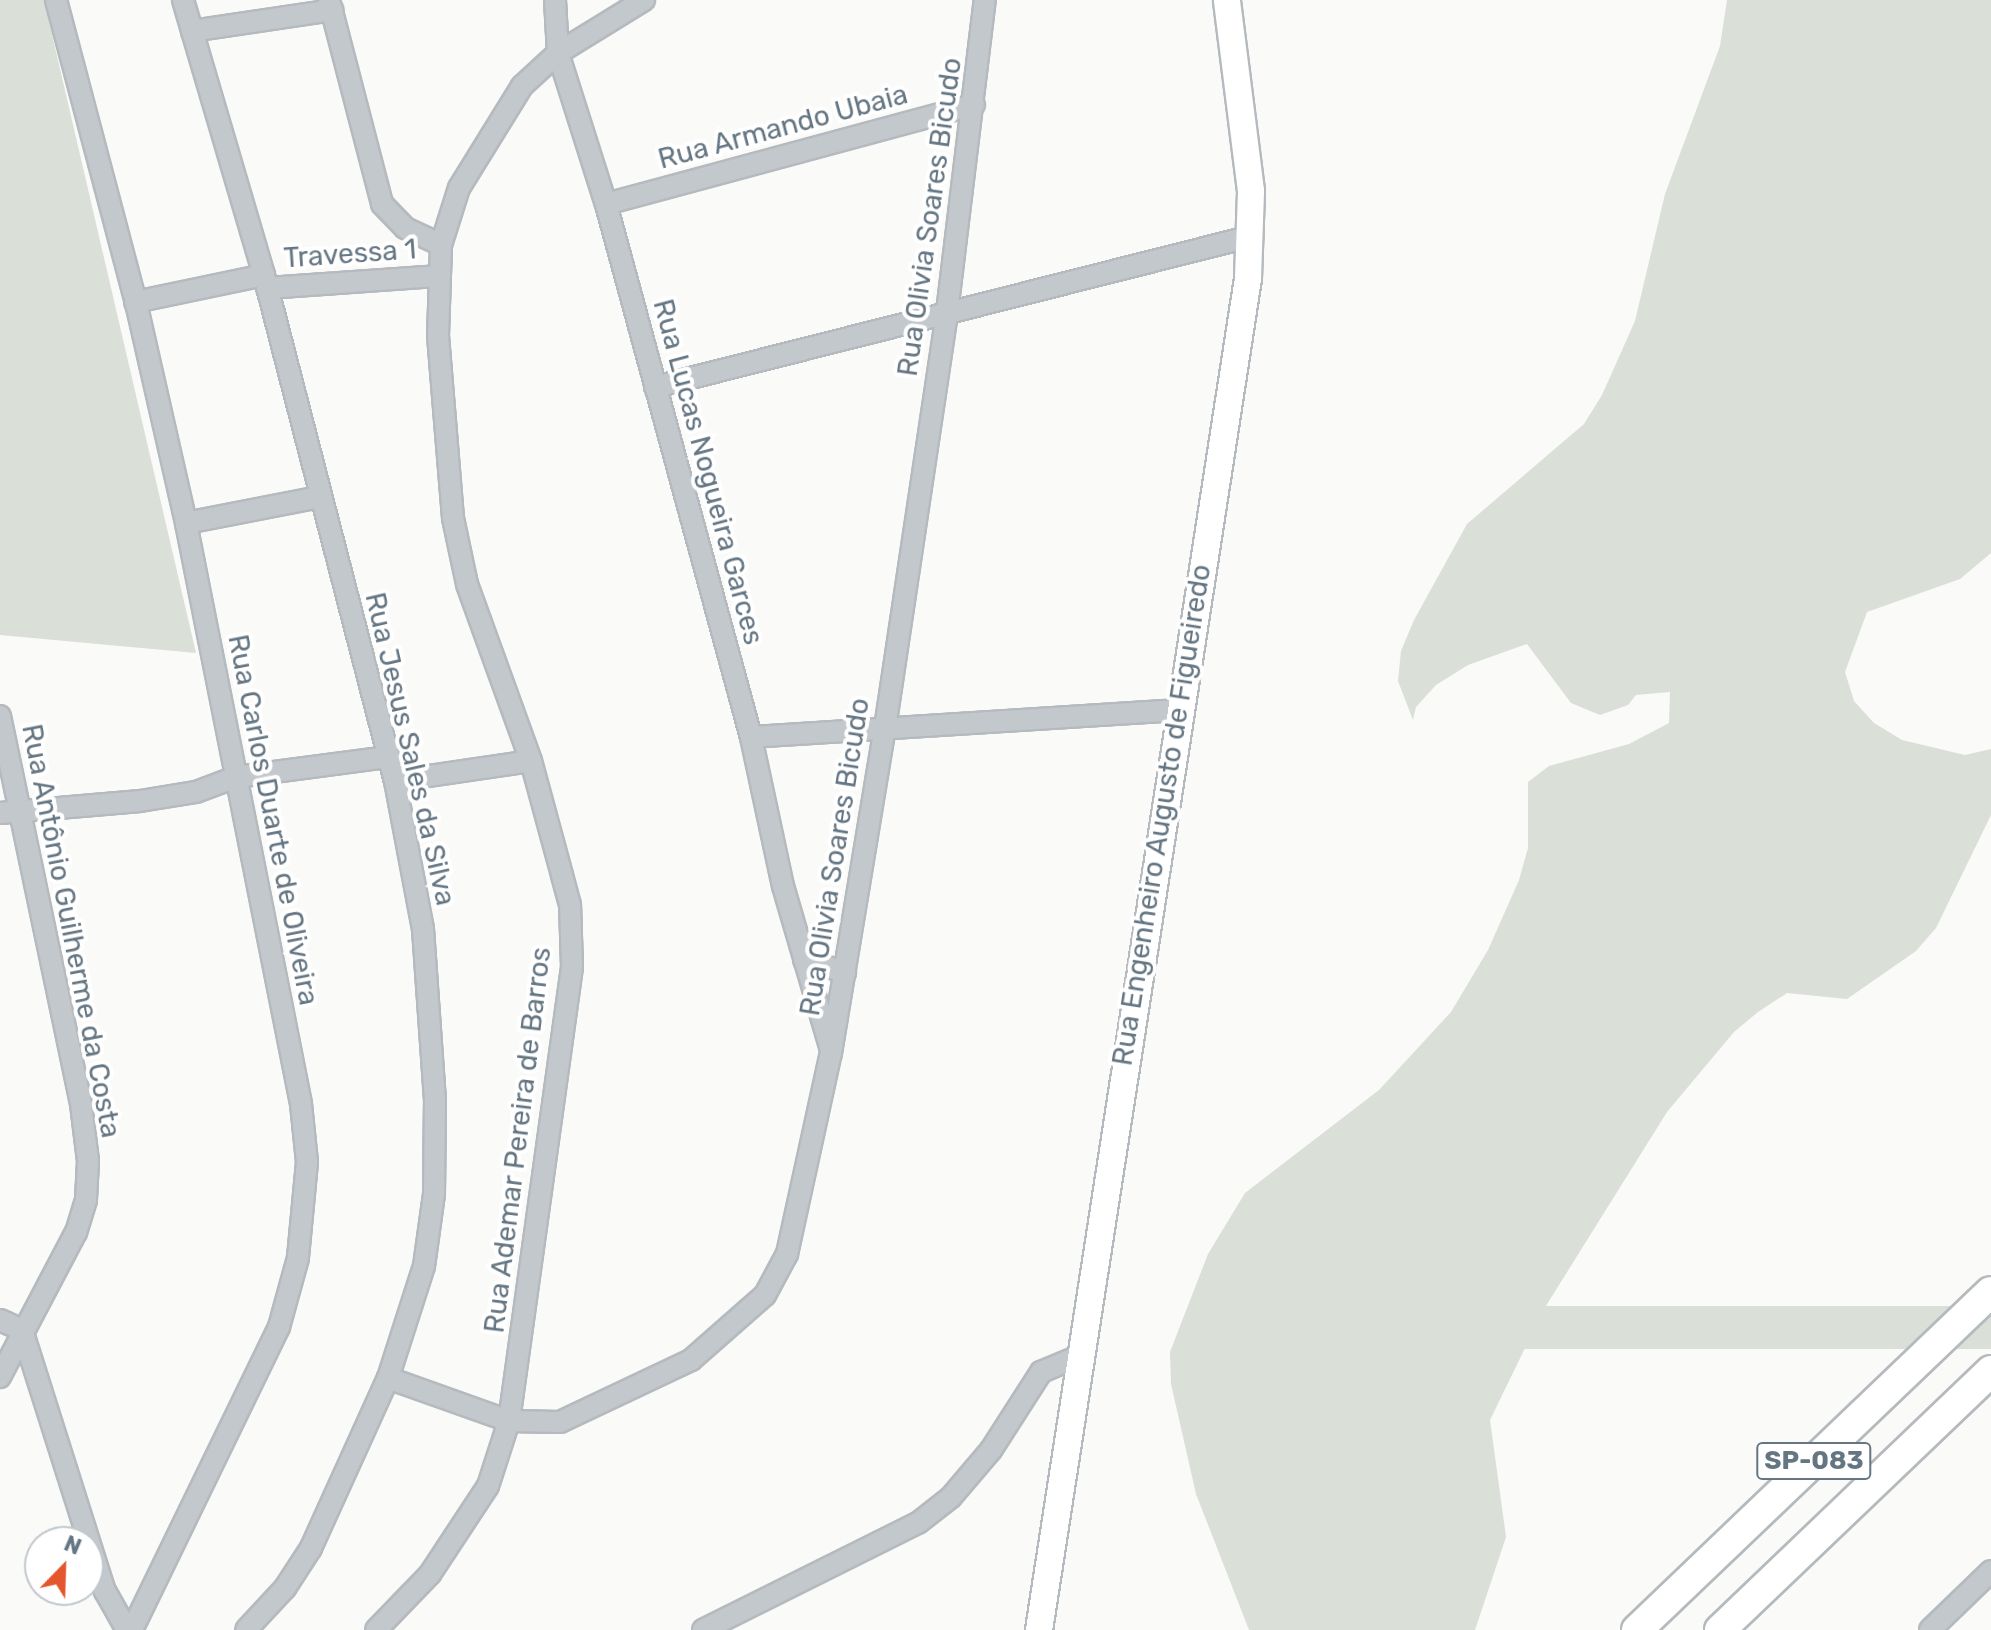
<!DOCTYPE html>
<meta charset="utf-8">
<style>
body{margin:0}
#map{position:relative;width:1991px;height:1630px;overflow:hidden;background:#fafaf8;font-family:Rubik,sans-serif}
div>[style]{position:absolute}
.green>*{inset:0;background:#dadfd7;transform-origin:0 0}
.roads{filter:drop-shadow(2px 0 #b5babe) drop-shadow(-2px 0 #b5babe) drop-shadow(0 2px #b5babe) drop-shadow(0 -2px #b5babe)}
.minor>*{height:20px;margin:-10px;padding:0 10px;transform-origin:10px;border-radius:10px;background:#c3c8cc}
.major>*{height:26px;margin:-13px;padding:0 13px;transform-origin:13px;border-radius:13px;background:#fff}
.highway>*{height:30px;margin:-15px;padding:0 15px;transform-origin:15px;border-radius:15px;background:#fff}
span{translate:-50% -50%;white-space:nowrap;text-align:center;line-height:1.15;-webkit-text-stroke:8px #fff;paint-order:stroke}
.shield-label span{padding:2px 6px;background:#fff;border:2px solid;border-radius:6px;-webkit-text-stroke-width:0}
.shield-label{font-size:26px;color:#657683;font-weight:700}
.street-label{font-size:28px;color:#657683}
.north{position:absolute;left:24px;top:1526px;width:80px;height:80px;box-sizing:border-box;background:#fff;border:2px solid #c1c8cd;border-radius:50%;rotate:23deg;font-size:22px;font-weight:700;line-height:32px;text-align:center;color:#657683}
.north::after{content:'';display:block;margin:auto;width:28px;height:36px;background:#e4572e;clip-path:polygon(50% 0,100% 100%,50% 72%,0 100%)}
</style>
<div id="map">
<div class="green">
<div style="clip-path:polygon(0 0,44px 0,196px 653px,0 635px)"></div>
<div style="clip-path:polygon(1727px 0,1991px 0,1991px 553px,1960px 579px,1867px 612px,1845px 672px,1854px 701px,1874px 723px,1902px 740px,1965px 755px,1991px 749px,1991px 815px,1936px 928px,1916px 951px,1847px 999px,1787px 993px,1758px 1012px,1734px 1032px,1667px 1112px,1544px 1309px,1490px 1420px,1506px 1537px,1475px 1630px,1249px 1630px,1196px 1494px,1171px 1384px,1170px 1352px,1208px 1254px,1245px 1193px,1379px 1090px,1451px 1012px,1488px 950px,1519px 880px,1528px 848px,1528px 782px,1549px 766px,1629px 744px,1669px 723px,1670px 692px,1636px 695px,1628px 705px,1600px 715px,1571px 703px,1527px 644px,1468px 665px,1436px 685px,1416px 707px,1413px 720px,1398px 681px,1401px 651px,1414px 620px,1467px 524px,1584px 424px,1602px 395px,1635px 321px,1665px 194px,1720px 46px)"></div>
<div style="left:1991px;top:1306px;width:43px;height:469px;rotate:90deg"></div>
</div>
<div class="roads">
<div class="minor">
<div style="left:56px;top:0;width:318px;rotate:75.2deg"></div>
<div style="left:137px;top:307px;width:221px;rotate:77.2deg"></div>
<div style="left:186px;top:523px;width:592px;rotate:78.8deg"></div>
<div style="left:301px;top:1104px;width:58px;rotate:84.1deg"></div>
<div style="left:307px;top:1162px;width:96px;rotate:95.4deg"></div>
<div style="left:298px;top:1258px;width:72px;rotate:105.4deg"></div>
<div style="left:279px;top:1327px;width:337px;rotate:115.9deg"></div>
<div style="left:183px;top:0;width:287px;rotate:73.6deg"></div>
<div style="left:264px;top:275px;width:523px;rotate:75.49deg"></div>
<div style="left:395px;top:781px;width:151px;rotate:79.3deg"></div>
<div style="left:423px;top:929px;width:170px;rotate:86deg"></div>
<div style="left:435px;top:1099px;width:95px;rotate:90.6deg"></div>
<div style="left:434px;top:1194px;width:73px;rotate:97.9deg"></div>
<div style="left:424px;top:1266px;width:118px;rotate:107.8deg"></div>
<div style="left:388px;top:1378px;width:187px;rotate:114.4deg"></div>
<div style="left:311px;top:1548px;width:48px;rotate:123deg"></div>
<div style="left:285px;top:1588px;width:57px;rotate:132.9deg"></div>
<div style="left:329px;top:0;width:211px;rotate:75.4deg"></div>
<div style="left:382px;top:204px;width:33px;rotate:46deg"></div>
<div style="left:405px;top:228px;width:40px;rotate:25deg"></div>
<div style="left:555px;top:0;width:53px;rotate:86.8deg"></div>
<div style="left:558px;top:53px;width:158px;rotate:72.4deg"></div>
<div style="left:606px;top:204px;width:552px;rotate:74.78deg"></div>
<div style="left:751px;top:737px;width:152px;rotate:77.9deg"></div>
<div style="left:783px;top:886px;width:168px;rotate:73.7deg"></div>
<div style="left:192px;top:31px;width:142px;rotate:-8.5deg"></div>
<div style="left:606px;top:204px;width:381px;rotate:-15.1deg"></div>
<div style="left:267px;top:288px;width:170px;rotate:-4deg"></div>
<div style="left:135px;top:302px;width:132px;rotate:-11.8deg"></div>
<div style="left:655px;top:387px;width:616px;rotate:-14.19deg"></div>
<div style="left:186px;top:523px;width:136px;rotate:-11deg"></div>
<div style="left:0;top:716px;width:396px;rotate:78.2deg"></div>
<div style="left:81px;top:1104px;width:57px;rotate:83deg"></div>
<div style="left:88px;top:1161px;width:39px;rotate:93deg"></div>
<div style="left:86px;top:1200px;width:34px;rotate:107deg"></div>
<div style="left:76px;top:1232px;width:164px;rotate:117.7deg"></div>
<div style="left:751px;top:737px;width:427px;rotate:-3.6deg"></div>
<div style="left:395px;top:781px;width:137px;rotate:-8.4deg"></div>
<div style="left:0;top:813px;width:141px;rotate:-4.9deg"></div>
<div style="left:140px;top:801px;width:57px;rotate:-9.1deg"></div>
<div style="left:196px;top:792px;width:43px;rotate:-20.6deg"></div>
<div style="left:236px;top:777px;width:152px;rotate:-7.5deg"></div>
<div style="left:804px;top:960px;width:43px;rotate:16.3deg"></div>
<div style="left:0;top:1320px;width:24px;rotate:24deg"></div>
<div style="left:22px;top:1330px;width:274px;rotate:72.4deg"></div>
<div style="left:105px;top:1591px;width:45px;rotate:60.6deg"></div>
<div style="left:388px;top:1378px;width:128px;rotate:19.6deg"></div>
<div style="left:509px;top:1421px;width:51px;rotate:1.1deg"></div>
<div style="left:560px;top:1422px;width:145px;rotate:-25.3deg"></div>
<div style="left:691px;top:1360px;width:98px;rotate:-41.3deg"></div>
<div style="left:765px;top:1295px;width:47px;rotate:-61.8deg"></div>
<div style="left:787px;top:1254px;width:206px;rotate:-77.7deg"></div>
<div style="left:831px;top:1053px;width:329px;rotate:-80.6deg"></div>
<div style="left:885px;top:728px;width:421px;rotate:-81.5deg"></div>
<div style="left:947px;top:312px;width:314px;rotate:-83.1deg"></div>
<div style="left:376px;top:1630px;width:78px;rotate:-46deg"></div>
<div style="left:430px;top:1574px;width:105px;rotate:-56.6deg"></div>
<div style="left:488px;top:1486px;width:68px;rotate:-72.1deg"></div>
<div style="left:509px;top:1421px;width:458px;rotate:-82.1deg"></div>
<div style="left:572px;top:967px;width:62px;rotate:-91.8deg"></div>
<div style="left:570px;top:905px;width:31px;rotate:-105deg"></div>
<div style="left:562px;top:875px;width:118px;rotate:-105.2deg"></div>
<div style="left:531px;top:761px;width:188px;rotate:-109.9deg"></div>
<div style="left:467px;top:584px;width:67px;rotate:-102deg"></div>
<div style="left:453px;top:518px;width:183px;rotate:-94.7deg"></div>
<div style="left:438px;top:336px;width:91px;rotate:-88.1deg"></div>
<div style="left:441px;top:245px;width:60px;rotate:-72.5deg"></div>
<div style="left:459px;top:188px;width:120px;rotate:-58.3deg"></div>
<div style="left:522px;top:86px;width:49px;rotate:-42.5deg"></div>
<div style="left:558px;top:53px;width:101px;rotate:-31.6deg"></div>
<div style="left:703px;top:1630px;width:240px;rotate:-26.5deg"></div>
<div style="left:918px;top:1523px;width:42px;rotate:-38.2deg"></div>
<div style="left:951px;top:1497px;width:62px;rotate:-49.6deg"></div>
<div style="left:991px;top:1450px;width:93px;rotate:-57.3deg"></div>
<div style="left:1041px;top:1372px;width:41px;rotate:-22.8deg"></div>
<div style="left:1930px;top:1630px;width:85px;rotate:-44deg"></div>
</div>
<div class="major">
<div style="left:1039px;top:1630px;width:1368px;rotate:-81.21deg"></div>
<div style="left:1248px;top:278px;width:87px;rotate:-88deg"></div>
<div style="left:1251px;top:191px;width:193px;rotate:-97.2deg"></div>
</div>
<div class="highway">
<div style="left:1637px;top:1630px;width:489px;rotate:-43.7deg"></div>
<div style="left:1720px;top:1630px;width:375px;rotate:-43.7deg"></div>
</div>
</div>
<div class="shield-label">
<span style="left:1814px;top:1461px">SP-083</span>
</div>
<div class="street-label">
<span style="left:783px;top:127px;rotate:-15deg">Rua Armando Ubaia</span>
<span style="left:930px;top:217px;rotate:-82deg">Rua Olivia Soares Bicudo</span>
<span style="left:350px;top:254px;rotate:-4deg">Travessa 1</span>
<span style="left:708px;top:472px;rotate:75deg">Rua Lucas Nogueira Garces</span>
<span style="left:410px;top:749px;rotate:77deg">Rua Jesus Sales da Silva</span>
<span style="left:1162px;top:815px;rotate:-81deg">Rua Engenheiro Augusto de Figueiredo</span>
<span style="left:273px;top:820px;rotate:79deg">Rua Carlos Duarte de Oliveira</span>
<span style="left:835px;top:857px;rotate:-81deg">Rua Olivia Soares Bicudo</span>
<span style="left:71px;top:931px;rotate:79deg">Rua Antônio Guilherme da Costa</span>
<span style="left:518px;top:1140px;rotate:-83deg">Rua Ademar Pereira de Barros</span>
</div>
<div class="north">N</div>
</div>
